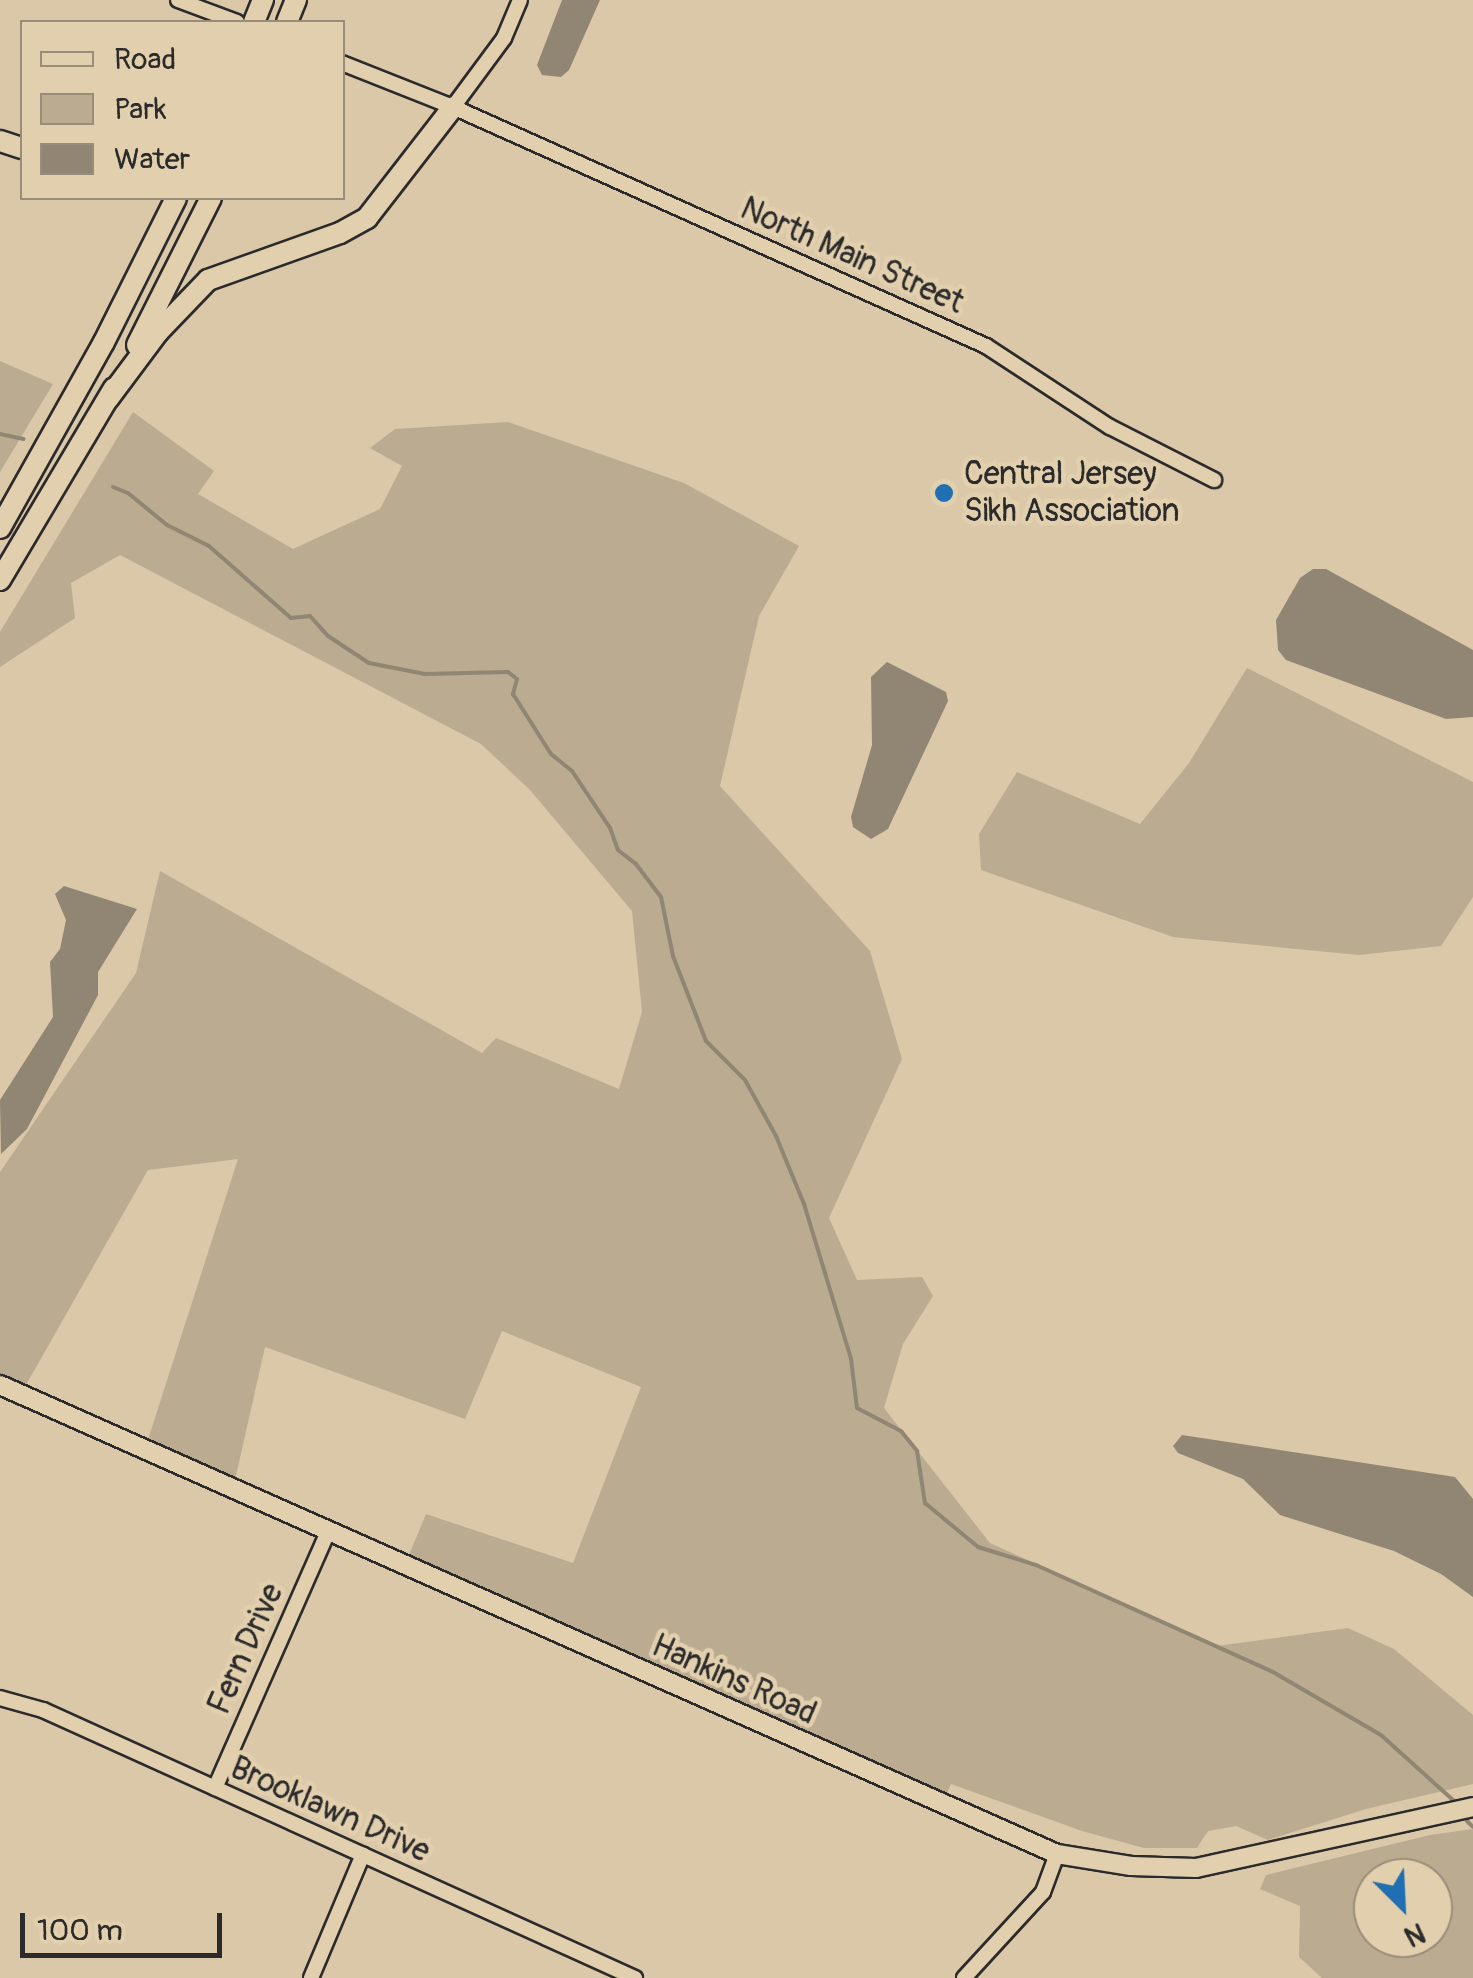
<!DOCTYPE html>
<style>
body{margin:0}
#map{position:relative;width:1473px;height:1978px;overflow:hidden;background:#dbc8a8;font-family:Pangolin,sans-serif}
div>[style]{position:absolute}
.green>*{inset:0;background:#baab91}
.water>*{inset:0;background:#908673}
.stream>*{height:4px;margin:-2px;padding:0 2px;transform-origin:2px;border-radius:2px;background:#908673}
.roads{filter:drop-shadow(2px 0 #2b2b2b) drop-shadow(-2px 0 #2b2b2b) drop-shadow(0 2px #2b2b2b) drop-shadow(0 -2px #2b2b2b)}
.minor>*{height:14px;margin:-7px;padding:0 7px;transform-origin:7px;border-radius:7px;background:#e2cfad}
.major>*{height:18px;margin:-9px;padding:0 9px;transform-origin:9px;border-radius:9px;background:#e2cfad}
.highway>*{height:20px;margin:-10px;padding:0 10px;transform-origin:10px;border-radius:10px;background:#e2cfad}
.dots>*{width:28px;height:28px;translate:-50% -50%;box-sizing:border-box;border:5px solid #e2cfad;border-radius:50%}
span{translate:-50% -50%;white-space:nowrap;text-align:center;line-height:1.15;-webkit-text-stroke:9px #e2cfad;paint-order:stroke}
.street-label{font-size:32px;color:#2b2b2b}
.poi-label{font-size:32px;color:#2b2b2b}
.left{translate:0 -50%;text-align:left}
.legend{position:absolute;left:20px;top:20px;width:325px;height:180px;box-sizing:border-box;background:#e2cfad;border:2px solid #998d79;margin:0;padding:12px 18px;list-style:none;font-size:30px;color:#2b2b2b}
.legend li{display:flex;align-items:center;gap:20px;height:50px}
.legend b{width:50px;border:2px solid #998d79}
.north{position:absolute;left:1353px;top:1858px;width:100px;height:100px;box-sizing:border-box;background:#e2cfad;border:2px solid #998d79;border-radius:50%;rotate:156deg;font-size:28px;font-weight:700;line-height:40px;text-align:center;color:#2b2b2b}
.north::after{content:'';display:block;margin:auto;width:35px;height:45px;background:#1f6fb2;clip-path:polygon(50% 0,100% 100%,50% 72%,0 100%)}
.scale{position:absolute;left:20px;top:1913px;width:202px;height:45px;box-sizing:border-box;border:5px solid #2b2b2b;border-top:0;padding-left:12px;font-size:30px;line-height:35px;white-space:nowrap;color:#2b2b2b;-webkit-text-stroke:8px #e2cfad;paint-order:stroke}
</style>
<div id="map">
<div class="green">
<div style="clip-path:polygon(0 361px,53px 384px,0 472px)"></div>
<div style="clip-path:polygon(133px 412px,214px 471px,198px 494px,293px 549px,380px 509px,402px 466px,370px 448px,395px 429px,508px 422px,684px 483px,799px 546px,759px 616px,720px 786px,870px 951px,902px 1059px,829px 1218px,857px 1280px,922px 1277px,933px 1296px,903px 1344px,884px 1408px,990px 1543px,1217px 1646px,1348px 1628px,1394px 1649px,1473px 1715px,1473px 1784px,1366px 1809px,1268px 1840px,1236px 1826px,1208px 1831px,1197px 1848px,1144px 1848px,1082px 1831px,951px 1784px,942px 1804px,404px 1567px,426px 1514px,573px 1563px,641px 1387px,502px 1331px,465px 1419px,265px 1347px,233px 1489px,145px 1449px,238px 1159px,148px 1170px,22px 1392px,0 1382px,0 1172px,136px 973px,160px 871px,482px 1053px,496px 1038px,619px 1089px,642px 1012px,632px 911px,530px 790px,481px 744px,120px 555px,71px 583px,75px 618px,0 667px,0 632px)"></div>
<div style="clip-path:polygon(1247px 668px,1473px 782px,1473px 897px,1441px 946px,1359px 955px,1173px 937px,981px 870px,979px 834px,1017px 772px,1140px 824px,1189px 763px)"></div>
<div style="clip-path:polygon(evenodd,1473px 1829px,1473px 1978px,1322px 1978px,1299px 1957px,1300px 1906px,1260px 1889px,1266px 1875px,1430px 1835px,1473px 1829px,1373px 1878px,1433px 1878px,1433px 1938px,1373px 1938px,1373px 1878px)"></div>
</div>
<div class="water">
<div style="clip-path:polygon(562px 0,600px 0,569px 70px,561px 77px,542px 75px,537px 65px)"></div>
<div style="clip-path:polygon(1313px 569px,1326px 569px,1473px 650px,1473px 717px,1446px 719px,1286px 660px,1278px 650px,1276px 620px,1300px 578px)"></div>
<div style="clip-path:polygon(887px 662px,946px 692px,948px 701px,888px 829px,871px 839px,853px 827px,851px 817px,872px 745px,871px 677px)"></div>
<div style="clip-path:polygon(64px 886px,137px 909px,98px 972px,98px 995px,27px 1129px,1px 1154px,0 1100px,53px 1017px,50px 962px,60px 949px,66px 920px,55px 894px)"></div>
<div style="clip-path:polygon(1182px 1435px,1455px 1477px,1473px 1499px,1473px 1597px,1441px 1574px,1394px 1551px,1280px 1515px,1243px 1479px,1178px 1453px,1173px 1446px)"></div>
</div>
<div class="stream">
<div style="left:0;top:434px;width:24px;rotate:12deg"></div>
<div style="left:113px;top:487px;width:16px;rotate:22deg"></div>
<div style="left:128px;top:493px;width:50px;rotate:39.4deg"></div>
<div style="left:167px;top:525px;width:47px;rotate:26.6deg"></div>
<div style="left:209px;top:546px;width:109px;rotate:41.3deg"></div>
<div style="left:291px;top:618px;width:19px;rotate:-6deg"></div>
<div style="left:310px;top:616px;width:27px;rotate:48deg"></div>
<div style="left:328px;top:636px;width:49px;rotate:33.4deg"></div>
<div style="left:369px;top:663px;width:57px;rotate:11.1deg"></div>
<div style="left:425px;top:674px;width:83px;rotate:-1.4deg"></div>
<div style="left:508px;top:672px;width:11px;rotate:38deg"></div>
<div style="left:517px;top:679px;width:16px;rotate:105deg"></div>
<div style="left:513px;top:694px;width:71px;rotate:57.7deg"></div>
<div style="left:551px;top:754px;width:27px;rotate:39deg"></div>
<div style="left:572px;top:771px;width:69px;rotate:56.3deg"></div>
<div style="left:610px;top:828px;width:23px;rotate:70deg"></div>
<div style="left:618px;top:850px;width:23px;rotate:38deg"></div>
<div style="left:636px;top:864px;width:41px;rotate:52.9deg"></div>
<div style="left:661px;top:897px;width:60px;rotate:78.5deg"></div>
<div style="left:673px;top:956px;width:91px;rotate:68.8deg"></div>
<div style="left:706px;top:1041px;width:55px;rotate:45deg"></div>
<div style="left:745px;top:1080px;width:64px;rotate:61deg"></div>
<div style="left:776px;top:1136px;width:74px;rotate:67.6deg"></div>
<div style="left:804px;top:1204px;width:162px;rotate:73.1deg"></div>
<div style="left:851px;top:1359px;width:49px;rotate:83deg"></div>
<div style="left:857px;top:1408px;width:50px;rotate:27.6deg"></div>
<div style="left:901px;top:1431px;width:26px;rotate:51deg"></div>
<div style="left:917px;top:1451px;width:53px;rotate:81.3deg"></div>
<div style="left:925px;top:1503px;width:69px;rotate:39.7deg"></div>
<div style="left:978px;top:1547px;width:61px;rotate:17.2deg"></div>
<div style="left:1036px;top:1565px;width:260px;rotate:24.3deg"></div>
<div style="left:1273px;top:1672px;width:125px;rotate:30.3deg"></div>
<div style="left:1381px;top:1735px;width:97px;rotate:42.1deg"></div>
<div style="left:1467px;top:1821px;width:8px;rotate:45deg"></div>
</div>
<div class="roads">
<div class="minor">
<div style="left:178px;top:0;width:63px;rotate:20.4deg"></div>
<div style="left:342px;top:63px;width:119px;rotate:21.6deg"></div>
<div style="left:453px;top:107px;width:584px;rotate:24.15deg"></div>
<div style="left:986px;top:346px;width:148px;rotate:33.2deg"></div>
<div style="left:1110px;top:427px;width:117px;rotate:27deg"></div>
<div style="left:453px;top:107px;width:86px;rotate:-53.5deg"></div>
<div style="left:504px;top:38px;width:41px;rotate:-67.2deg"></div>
<div style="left:0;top:1698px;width:45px;rotate:15.6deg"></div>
<div style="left:43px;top:1710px;width:650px;rotate:24.36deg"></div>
<div style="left:215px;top:1788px;width:280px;rotate:-66.2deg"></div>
<div style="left:311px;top:1978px;width:134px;rotate:-67.2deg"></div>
<div style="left:964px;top:1978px;width:117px;rotate:-47.4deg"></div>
<div style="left:1043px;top:1892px;width:40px;rotate:-69.8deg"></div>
</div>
<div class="major">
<div style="left:0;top:1385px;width:1156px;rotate:23.93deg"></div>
<div style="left:1057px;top:1854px;width:75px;rotate:9.2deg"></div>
<div style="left:1131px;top:1866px;width:65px;rotate:1.8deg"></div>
<div style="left:1196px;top:1868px;width:284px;rotate:-12.4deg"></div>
</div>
<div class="highway">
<div style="left:254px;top:22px;width:24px;rotate:-68deg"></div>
<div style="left:287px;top:22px;width:24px;rotate:-68deg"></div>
<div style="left:0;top:141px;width:23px;rotate:18deg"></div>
<div style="left:137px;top:345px;width:165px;rotate:-63.3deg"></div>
<div style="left:108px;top:399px;width:84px;rotate:-53.3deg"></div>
<div style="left:158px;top:332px;width:72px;rotate:-46.1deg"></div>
<div style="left:208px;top:280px;width:140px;rotate:-19.6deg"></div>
<div style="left:340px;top:233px;width:31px;rotate:-29deg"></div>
<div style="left:367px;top:218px;width:140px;rotate:-52.2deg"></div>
<div style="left:0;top:528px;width:213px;rotate:-60.8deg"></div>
<div style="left:104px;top:342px;width:161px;rotate:-63.4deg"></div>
<div style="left:0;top:580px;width:223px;rotate:-59.3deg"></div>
</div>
</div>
<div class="dots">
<div style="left:944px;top:493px;background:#1f6fb2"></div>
</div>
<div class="street-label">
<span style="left:852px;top:256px;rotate:24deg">North Main Street</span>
<span style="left:246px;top:1649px;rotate:-66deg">Fern Drive</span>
<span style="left:734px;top:1680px;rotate:24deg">Hankins Road</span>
<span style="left:330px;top:1810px;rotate:24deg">Brooklawn Drive</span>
</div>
<div class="poi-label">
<span class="left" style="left:964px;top:493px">Central Jersey<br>Sikh Association</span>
</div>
<ul class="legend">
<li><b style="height:12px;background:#e2cfad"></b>Road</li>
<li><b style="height:28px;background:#baab91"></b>Park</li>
<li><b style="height:28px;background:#908673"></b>Water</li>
</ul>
<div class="north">N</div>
<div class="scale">100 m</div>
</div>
